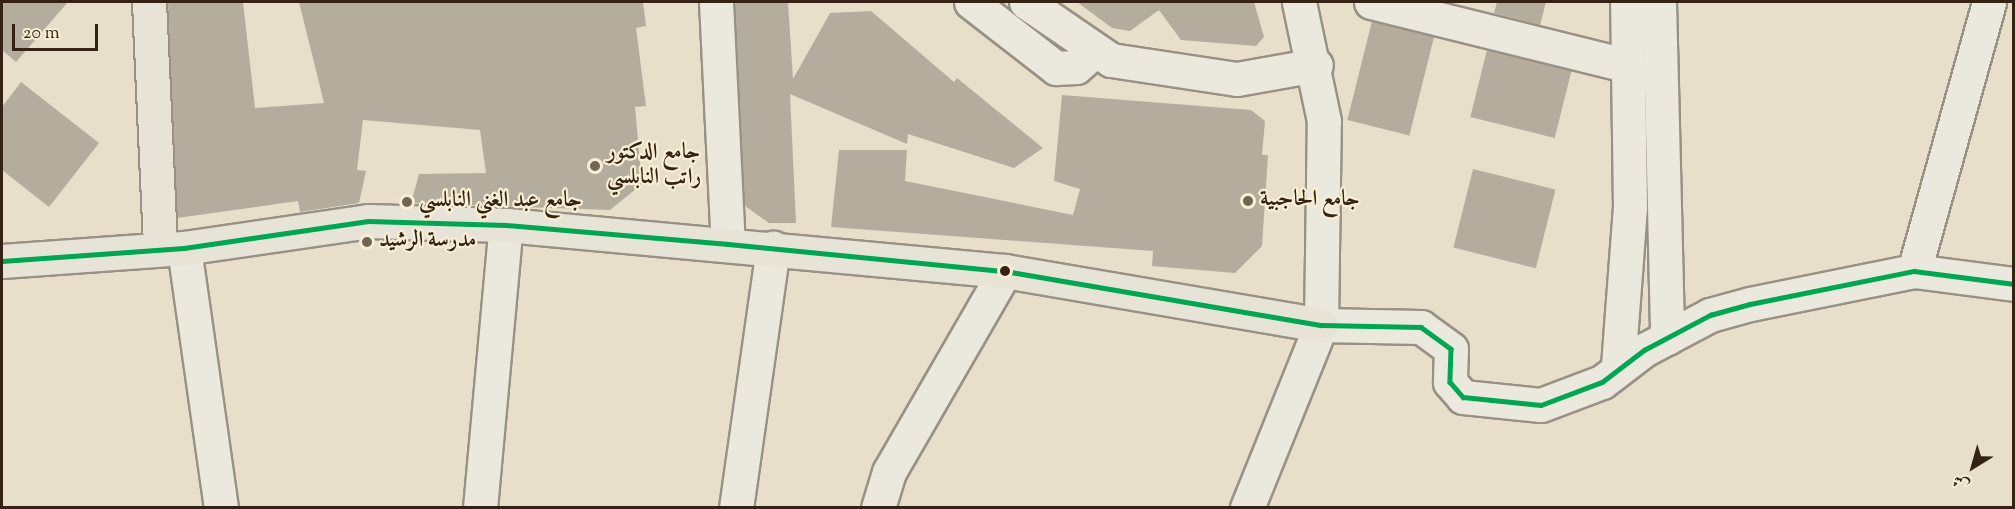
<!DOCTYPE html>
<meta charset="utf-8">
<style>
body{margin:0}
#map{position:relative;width:2015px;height:509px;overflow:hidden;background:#e7dfca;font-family:"Sorts Mill Goudy",Amiri,serif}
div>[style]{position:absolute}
.building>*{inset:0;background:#b4ad9e;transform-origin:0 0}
.roads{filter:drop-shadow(2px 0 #989184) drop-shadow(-2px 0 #989184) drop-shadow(0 2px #989184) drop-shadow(0 -2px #989184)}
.minor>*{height:33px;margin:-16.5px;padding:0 16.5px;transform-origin:16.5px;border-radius:16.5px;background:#ebe8dd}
.major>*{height:33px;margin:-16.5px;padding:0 16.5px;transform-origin:16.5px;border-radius:16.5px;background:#e8e3d7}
.bus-1>*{height:4.5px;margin:-2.25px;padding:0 2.25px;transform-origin:2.25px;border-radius:2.25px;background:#00a651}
.dots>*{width:16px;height:16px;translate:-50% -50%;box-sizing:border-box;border:3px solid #f8eed4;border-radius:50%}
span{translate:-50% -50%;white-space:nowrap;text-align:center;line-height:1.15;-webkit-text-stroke:4.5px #f8eed4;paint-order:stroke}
.poi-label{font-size:22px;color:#342315;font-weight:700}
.left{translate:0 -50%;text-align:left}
.frame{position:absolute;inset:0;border:3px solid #342315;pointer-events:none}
.north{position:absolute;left:1943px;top:437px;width:60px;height:60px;-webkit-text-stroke:4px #f8eed4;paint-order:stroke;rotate:217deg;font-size:16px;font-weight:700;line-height:24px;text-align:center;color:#342315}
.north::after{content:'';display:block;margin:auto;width:21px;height:27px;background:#342315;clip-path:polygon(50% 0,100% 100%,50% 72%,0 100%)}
.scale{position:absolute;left:12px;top:24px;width:86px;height:27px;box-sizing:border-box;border:3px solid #342315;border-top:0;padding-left:8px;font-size:18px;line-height:21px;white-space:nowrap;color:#342315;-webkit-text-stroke:4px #f8eed4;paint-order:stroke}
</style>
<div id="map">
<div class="building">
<div style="clip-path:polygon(2px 2px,68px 2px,16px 62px,2px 50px)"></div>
<div style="clip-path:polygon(168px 2px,243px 2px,255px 108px,324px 103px,299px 2px,643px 2px,646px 26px,636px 28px,646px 106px,635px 107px,642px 184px,610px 210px,411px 203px,419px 174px,486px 173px,480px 130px,363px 120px,357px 170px,366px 171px,359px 203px,300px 212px,298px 201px,177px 218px)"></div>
<div style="clip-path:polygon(735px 2px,788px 2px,793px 79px,830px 13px,871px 11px,954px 82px,957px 78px,1043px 148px,1014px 168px,908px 134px,907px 144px,790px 94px,796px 223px,769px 223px,745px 206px)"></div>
<div style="clip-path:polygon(1077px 2px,1254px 2px,1264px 37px,1256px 46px,1181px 40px,1159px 10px,1130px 31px,1112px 28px)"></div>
<div style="clip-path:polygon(1497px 2px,1546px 2px,1540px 25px,1494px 13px)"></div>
<div style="left:1372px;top:21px;width:64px;height:102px;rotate:14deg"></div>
<div style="left:1487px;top:50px;width:87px;height:69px;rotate:14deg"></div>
<div style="clip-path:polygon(21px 82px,99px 143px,49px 207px,2px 170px,2px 107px)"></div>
<div style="clip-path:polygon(1062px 95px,1251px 110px,1265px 121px,1262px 155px,1268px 155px,1262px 246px,1235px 273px,1152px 266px,1153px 251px,831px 227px,839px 150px,907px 150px,905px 181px,1073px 215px,1080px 189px,1054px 181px)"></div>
<div style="left:1473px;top:169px;width:85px;height:81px;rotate:14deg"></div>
</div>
<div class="roads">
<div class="minor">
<div style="left:716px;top:2px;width:242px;rotate:87.2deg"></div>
<div style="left:971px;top:2px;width:108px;rotate:37.8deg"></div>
<div style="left:1056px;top:68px;width:20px;rotate:-3deg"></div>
<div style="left:1076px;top:67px;width:23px;rotate:-41deg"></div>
<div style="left:1026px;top:2px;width:103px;rotate:34.3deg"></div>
<div style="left:1111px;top:60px;width:127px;rotate:8.6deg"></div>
<div style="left:1237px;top:79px;width:80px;rotate:-10deg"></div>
<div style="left:1371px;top:2px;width:263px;rotate:13.9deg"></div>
<div style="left:1659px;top:2px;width:336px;rotate:88.6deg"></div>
<div style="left:184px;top:248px;width:263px;rotate:81.9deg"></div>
<div style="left:1914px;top:271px;width:279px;rotate:-74.4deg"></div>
<div style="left:1321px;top:325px;width:100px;rotate:1.1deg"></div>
<div style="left:1421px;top:327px;width:37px;rotate:36deg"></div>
<div style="left:1451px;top:349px;width:33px;rotate:92deg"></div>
<div style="left:1450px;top:382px;width:20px;rotate:49deg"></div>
<div style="left:1463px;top:397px;width:78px;rotate:5.9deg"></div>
<div style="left:1541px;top:405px;width:65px;rotate:-20.7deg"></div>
<div style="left:1602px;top:382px;width:53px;rotate:-37.3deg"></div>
<div style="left:1644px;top:350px;width:75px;rotate:-27.9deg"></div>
<div style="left:1710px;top:315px;width:41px;rotate:-15.4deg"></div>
<div style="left:1750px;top:304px;width:167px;rotate:-11.4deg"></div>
<div style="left:1914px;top:271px;width:101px;rotate:7.4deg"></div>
<div style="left:1618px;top:366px;width:158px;rotate:-85.7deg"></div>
<div style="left:1630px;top:208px;width:206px;rotate:-90.8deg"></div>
<div style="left:480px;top:508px;width:284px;rotate:-84.8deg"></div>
<div style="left:736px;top:508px;width:263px;rotate:-81.9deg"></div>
<div style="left:878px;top:508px;width:38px;rotate:-73deg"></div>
<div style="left:889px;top:472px;width:232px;rotate:-60deg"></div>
<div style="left:1247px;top:508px;width:197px;rotate:-68deg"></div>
<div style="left:1321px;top:325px;width:204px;rotate:-89.2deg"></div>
<div style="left:1324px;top:121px;width:122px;rotate:-101.9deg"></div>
</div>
<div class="major">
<div style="left:149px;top:2px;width:244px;rotate:87.4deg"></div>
<div style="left:2px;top:261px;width:182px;rotate:-4.1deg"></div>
<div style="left:184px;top:248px;width:186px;rotate:-8.3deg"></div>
<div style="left:368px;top:221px;width:138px;rotate:1.7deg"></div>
<div style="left:506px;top:225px;width:501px;rotate:5.27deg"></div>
<div style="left:1005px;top:271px;width:321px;rotate:9.7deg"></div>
</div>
</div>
<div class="bus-1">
<div style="left:2px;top:261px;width:182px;rotate:-4.1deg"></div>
<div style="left:184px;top:248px;width:186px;rotate:-8.3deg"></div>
<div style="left:368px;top:221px;width:138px;rotate:1.7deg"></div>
<div style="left:506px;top:225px;width:223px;rotate:4.9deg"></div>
<div style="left:728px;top:244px;width:278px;rotate:5.6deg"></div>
<div style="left:1005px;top:271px;width:321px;rotate:9.7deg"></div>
<div style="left:1321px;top:325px;width:100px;rotate:1.1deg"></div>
<div style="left:1421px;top:327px;width:37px;rotate:36deg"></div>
<div style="left:1451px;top:349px;width:33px;rotate:92deg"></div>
<div style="left:1450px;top:382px;width:20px;rotate:49deg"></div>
<div style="left:1463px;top:397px;width:78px;rotate:5.9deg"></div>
<div style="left:1541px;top:405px;width:65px;rotate:-20.7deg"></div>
<div style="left:1602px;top:382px;width:53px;rotate:-37.3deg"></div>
<div style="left:1644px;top:350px;width:75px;rotate:-27.9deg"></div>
<div style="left:1710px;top:315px;width:41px;rotate:-15.4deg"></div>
<div style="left:1750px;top:304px;width:167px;rotate:-11.4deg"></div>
<div style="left:1914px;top:271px;width:101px;rotate:7.4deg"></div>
</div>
<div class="dots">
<div style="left:595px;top:166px;background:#736554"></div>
<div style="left:1248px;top:201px;background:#736554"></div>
<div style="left:407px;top:202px;background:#736554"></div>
<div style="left:367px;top:242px;background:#736554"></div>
<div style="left:1005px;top:271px;background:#342315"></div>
</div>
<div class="poi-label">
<span class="left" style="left:607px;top:166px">جامع الدكتور<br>راتب النابلسي</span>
<span class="left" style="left:1260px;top:201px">جامع الحاجبية</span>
<span class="left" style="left:419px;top:202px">جامع عبد الغني النابلسي</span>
<span class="left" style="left:379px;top:242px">مدرسة الرشيد</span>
</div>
<div class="frame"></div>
<div class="north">ش</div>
<div class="scale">20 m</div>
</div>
